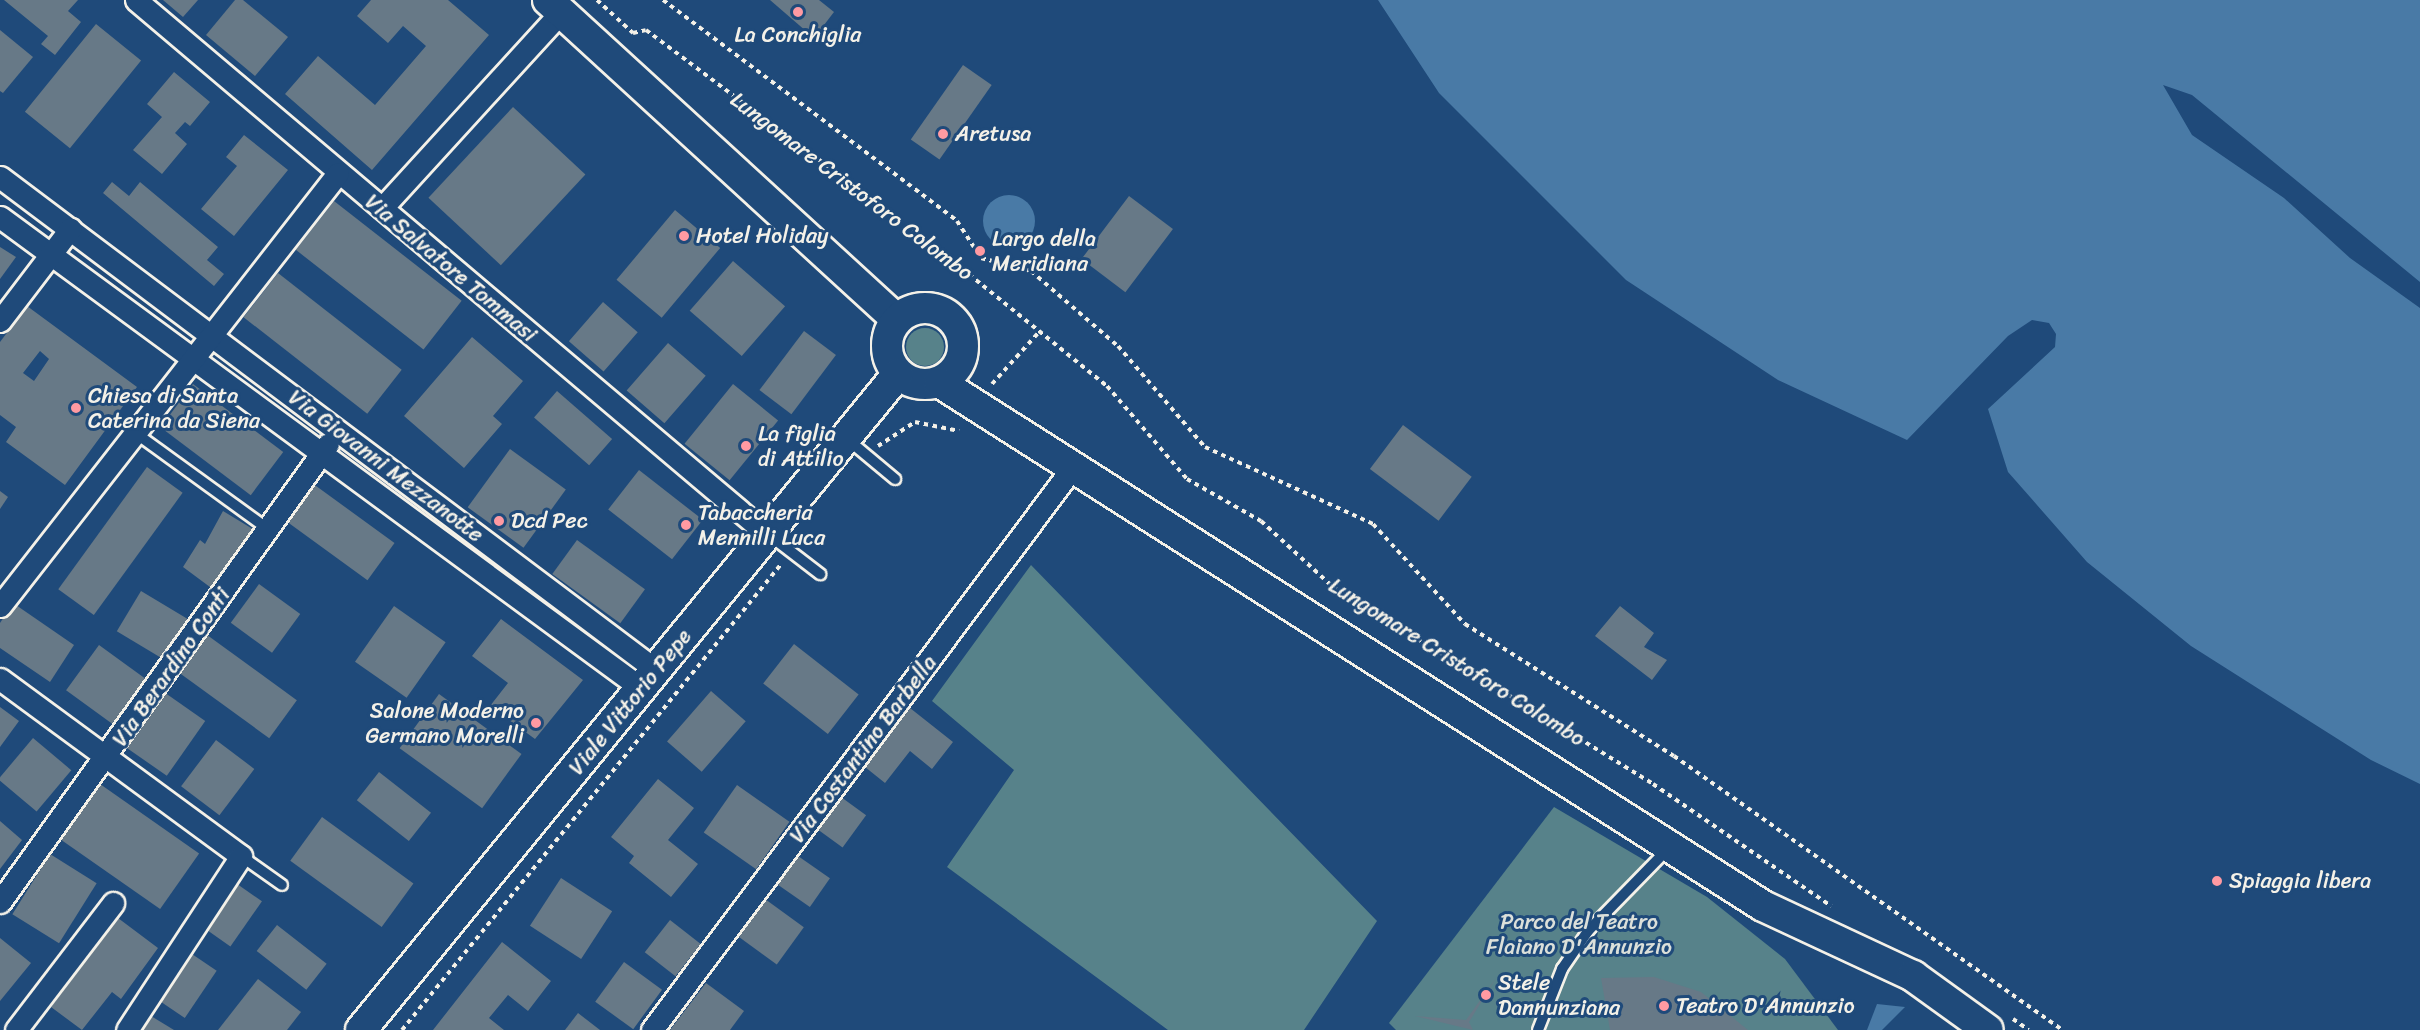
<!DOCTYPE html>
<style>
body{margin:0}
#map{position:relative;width:2420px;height:1030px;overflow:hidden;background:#1f4a7a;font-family:Sriracha,sans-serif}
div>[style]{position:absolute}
.green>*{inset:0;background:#57828a}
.round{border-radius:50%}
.water>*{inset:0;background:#497aa6}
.pier>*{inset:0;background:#1f4a7a}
.building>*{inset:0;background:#677987;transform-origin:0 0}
.path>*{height:4px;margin-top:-2px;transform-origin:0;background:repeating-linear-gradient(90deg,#f4f1e8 0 4.5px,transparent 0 9px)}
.roads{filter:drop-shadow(2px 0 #f4f1e8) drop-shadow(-2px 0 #f4f1e8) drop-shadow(0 2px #f4f1e8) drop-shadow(0 -2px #f4f1e8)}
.lane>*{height:10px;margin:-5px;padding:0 5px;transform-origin:5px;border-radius:5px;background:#1f4a7a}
.street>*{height:21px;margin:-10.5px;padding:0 10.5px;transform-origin:10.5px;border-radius:10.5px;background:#1f4a7a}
.secondary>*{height:30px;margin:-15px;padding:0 15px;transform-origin:15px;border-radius:15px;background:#1f4a7a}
.secondary>.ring{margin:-15px;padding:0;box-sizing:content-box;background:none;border:30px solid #1f4a7a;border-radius:50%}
.dots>*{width:16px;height:16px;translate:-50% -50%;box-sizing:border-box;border:3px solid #1f4a7a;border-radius:50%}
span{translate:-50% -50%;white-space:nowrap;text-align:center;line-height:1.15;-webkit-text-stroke:6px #1f4a7a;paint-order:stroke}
.poi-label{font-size:22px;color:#f4f1e8}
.left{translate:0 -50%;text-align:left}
.right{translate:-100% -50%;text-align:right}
.street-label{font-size:22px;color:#f4f1e8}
.park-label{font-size:22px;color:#dce0da}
</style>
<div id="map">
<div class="green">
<div class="round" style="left:906px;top:328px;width:38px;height:38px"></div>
<div style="clip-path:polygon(1031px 565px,1377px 921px,1304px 1030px,1168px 1030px,947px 867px,1014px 770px,932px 701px)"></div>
<div style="clip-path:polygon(1554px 807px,1707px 897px,1785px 959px,1838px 1030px,1396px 1030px,1389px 1023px)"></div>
</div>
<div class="water">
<div style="clip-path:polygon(1378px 0,2420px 0,2420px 784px,2371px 760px,2191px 646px,2087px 562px,2008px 472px,1988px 409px,2055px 347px,2056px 334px,2049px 323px,2032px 320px,2008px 336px,1907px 440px,1778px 380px,1626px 280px,1439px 93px)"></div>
<div class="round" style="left:983px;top:195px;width:52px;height:52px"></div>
<div style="clip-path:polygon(1877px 1004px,1905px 1007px,1882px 1030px,1867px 1030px)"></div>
</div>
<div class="pier">
<div style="clip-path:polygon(2163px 85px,2192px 95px,2420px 282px,2420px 308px,2350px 258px,2284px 198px,2192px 135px)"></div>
</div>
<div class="building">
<div style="clip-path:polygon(4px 0,78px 0,68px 11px,81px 22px,55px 55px,41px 44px,48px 36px)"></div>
<div style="clip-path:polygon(163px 0,198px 0,183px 17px)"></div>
<div style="clip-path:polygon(235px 0,243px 0,288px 37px,255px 76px,206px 35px)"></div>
<div style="clip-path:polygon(371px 0,448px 0,489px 35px,372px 170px,285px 94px,318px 56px,375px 105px,426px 46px,403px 26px,388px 43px,357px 16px)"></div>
<div style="clip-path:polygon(770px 0,819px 0,834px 12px,814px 38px)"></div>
<div style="left:96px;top:24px;width:58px;height:113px;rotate:39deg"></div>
<div style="clip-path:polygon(0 30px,33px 57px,3px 93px,0 91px)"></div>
<div style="left:963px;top:65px;width:35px;height:91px;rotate:35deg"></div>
<div style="clip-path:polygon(174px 72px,210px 102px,190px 126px,185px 122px,175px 133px,187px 144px,162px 174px,133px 150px,162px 117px,147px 104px)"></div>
<div style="left:513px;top:107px;width:99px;height:124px;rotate:43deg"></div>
<div style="clip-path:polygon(244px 135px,288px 170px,234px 236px,201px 209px,237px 166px,226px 157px)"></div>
<div style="clip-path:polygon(112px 182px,129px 196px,140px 182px,218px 247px,207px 260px,224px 274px,214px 286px,103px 193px)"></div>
<div style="left:1129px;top:196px;width:55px;height:79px;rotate:37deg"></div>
<div style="left:334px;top:201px;width:162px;height:62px;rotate:38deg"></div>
<div style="left:675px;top:210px;width:59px;height:91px;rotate:40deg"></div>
<div style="clip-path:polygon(0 247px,16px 257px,0 279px)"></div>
<div style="left:733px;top:261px;width:69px;height:66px;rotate:41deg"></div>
<div style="left:278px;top:273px;width:157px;height:56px;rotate:38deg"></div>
<div style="left:603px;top:302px;width:46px;height:52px;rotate:41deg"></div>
<div style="clip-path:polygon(evenodd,27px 306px,137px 387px,65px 485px,6px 442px,16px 427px,0 415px,0 342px,27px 306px,40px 351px,49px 359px,34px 381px,23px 373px,40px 351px)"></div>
<div style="left:804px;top:331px;width:40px;height:74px;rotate:37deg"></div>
<div style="clip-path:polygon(472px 337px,523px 381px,493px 416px,502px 424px,464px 468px,404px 416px)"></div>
<div style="left:668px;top:343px;width:50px;height:63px;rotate:41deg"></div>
<div style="left:193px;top:384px;width:113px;height:54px;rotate:37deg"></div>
<div style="left:733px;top:384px;width:58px;height:77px;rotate:39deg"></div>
<div style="left:557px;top:391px;width:73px;height:35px;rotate:41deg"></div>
<div style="left:1403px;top:425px;width:86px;height:55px;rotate:37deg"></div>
<div style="left:510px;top:449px;width:69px;height:72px;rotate:36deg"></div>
<div style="left:147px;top:467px;width:44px;height:151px;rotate:36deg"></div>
<div style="left:639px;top:470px;width:81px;height:50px;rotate:38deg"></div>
<div style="left:312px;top:483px;width:102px;height:46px;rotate:36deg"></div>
<div style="clip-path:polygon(0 491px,8px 497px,0 509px)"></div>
<div style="clip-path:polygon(223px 511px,256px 531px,214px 590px,183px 567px,200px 540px,205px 544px)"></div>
<div style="left:577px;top:540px;width:84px;height:42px;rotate:36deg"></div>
<div style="left:259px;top:584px;width:51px;height:48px;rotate:36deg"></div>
<div style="left:141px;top:591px;width:54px;height:47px;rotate:31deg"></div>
<div style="clip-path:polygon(13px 603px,74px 645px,50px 682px,0 648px,0 623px)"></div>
<div style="left:394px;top:606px;width:63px;height:68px;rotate:35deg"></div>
<div style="clip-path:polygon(1620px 606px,1654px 633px,1644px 647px,1667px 660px,1652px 680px,1595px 636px)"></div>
<div style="clip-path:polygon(501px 619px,583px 680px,535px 739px,490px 706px,508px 683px,472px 656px)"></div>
<div style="left:203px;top:632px;width:116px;height:47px;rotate:36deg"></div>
<div style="left:794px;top:644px;width:82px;height:50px;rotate:38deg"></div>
<div style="left:99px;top:645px;width:57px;height:56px;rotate:36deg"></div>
<div style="left:161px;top:690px;width:54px;height:67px;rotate:35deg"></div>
<div style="left:711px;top:691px;width:46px;height:67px;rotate:41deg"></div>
<div style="left:439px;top:694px;width:102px;height:67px;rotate:36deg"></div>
<div style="clip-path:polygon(0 707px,19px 721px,0 747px)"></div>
<div style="clip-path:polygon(910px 708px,953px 742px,932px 769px,910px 751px,885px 783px,865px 767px)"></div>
<div style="left:33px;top:738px;width:50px;height:54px;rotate:40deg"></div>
<div style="left:216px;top:740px;width:48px;height:58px;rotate:37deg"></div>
<div style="left:379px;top:772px;width:66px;height:36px;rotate:38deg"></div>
<div style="clip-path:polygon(658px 779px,694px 808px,668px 840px,698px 864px,671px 897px,629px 863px,634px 856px,611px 837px)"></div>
<div style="left:100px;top:784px;width:121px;height:68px;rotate:35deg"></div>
<div style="left:737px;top:785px;width:64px;height:58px;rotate:35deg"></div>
<div style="left:841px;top:797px;width:31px;height:40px;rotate:36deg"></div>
<div style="left:322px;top:817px;width:113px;height:54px;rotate:36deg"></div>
<div style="clip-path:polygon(0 821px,22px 840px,0 869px)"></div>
<div style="left:50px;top:854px;width:55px;height:71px;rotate:32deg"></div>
<div style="left:798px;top:856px;width:39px;height:35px;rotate:35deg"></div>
<div style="left:561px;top:878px;width:61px;height:57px;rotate:33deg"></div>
<div style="left:230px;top:879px;width:39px;height:55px;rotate:35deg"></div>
<div style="left:765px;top:899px;width:48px;height:46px;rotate:36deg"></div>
<div style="clip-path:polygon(118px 918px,158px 948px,121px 999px,112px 992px,82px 1030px,51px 1007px)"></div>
<div style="left:670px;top:920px;width:39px;height:41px;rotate:38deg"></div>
<div style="left:277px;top:925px;width:63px;height:33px;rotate:38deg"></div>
<div style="clip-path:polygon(0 938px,31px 963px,0 1001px)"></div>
<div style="clip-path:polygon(502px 942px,551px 981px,528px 1011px,508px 995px,489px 1018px,504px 1030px,433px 1030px)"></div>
<div style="left:186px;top:950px;width:37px;height:57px;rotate:34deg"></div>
<div style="left:624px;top:962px;width:47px;height:49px;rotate:36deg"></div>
<div style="clip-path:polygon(1654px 977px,1701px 992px,1748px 1030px,1610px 1030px,1601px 978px)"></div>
<div style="clip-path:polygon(1496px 978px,1469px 1022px,1473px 1030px,1415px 1016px,1466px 1020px)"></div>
<div style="clip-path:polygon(258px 979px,301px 1012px,287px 1030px,218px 1030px)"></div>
<div style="clip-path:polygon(706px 983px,744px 1011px,730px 1030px,670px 1030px)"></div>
<div style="clip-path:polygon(578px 1013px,600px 1030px,565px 1030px)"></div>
<div style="clip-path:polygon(151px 1016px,174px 1030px,142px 1030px)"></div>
</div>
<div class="path">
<div style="left:597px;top:0;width:49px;rotate:42.5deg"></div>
<div style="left:633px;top:33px;width:13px;rotate:-13deg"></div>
<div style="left:646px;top:30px;width:360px;rotate:36.9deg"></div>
<div style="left:934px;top:246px;width:223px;rotate:39deg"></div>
<div style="left:1107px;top:386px;width:123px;rotate:49.3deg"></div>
<div style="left:1187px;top:479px;width:85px;rotate:29.6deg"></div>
<div style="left:1261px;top:521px;width:98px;rotate:42.5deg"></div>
<div style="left:1333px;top:587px;width:376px;rotate:31.6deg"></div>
<div style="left:1653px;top:784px;width:216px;rotate:34.4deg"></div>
<div style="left:663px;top:0;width:368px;rotate:36.9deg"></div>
<div style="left:957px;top:221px;width:44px;rotate:57deg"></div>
<div style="left:981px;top:258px;width:52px;rotate:14.6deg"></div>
<div style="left:1031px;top:271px;width:115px;rotate:40.8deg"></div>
<div style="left:1118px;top:346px;width:133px;rotate:49.3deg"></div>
<div style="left:1205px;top:447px;width:185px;rotate:24.6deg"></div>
<div style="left:1373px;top:524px;width:136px;rotate:47.4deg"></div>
<div style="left:1465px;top:624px;width:247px;rotate:32.3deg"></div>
<div style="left:1674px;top:756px;width:476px;rotate:35.2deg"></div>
<div style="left:992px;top:384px;width:70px;rotate:-47.9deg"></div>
<div style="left:878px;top:446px;width:44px;rotate:-33deg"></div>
<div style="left:915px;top:422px;width:45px;rotate:11.6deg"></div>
<div style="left:2013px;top:1019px;width:19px;rotate:35deg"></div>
<div style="left:402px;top:1030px;width:602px;rotate:-50.86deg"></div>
</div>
<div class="roads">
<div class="lane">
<div style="left:134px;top:432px;width:165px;rotate:35.9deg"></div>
<div style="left:846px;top:438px;width:64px;rotate:39.9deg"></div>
<div style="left:768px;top:534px;width:66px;rotate:37.6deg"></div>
<div style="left:241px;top:856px;width:50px;rotate:35.3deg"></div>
<div style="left:1538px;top:1030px;width:66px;rotate:-68.5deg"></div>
<div style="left:1562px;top:969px;width:46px;rotate:-55.6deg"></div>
<div style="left:1588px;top:931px;width:115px;rotate:-45.7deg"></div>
</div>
<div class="street">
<div style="left:136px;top:0;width:827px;rotate:40.24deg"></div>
<div style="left:0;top:177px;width:821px;rotate:36.93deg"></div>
<div style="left:382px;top:208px;width:265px;rotate:-47.6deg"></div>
<div style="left:0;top:217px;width:795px;rotate:36.31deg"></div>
<div style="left:0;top:321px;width:116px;rotate:-52.7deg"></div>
<div style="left:0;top:606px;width:549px;rotate:-52.02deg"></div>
<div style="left:0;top:679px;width:299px;rotate:36.3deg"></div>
<div style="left:241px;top:856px;width:208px;rotate:123.2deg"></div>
<div style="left:0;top:902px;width:563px;rotate:-54.39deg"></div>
<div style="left:16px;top:1030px;width:160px;rotate:-52.6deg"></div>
<div style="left:652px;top:1030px;width:703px;rotate:-53.21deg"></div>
</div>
<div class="secondary">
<div style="left:548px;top:0;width:473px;rotate:42.5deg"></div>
<div class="ring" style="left:887px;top:308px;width:46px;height:46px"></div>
<div style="left:939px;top:382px;width:976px;rotate:32.45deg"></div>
<div style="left:1763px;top:906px;width:166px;rotate:25deg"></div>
<div style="left:1913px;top:976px;width:92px;rotate:35.8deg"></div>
<div style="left:361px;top:1030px;width:848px;rotate:-50.7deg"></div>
</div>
</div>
<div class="dots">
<div style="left:798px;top:12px;background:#ff9aa2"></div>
<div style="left:943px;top:134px;background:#ff9aa2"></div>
<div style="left:684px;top:236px;background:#ff9aa2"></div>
<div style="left:980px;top:251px;background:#ff9aa2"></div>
<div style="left:76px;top:408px;background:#ff9aa2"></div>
<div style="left:746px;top:446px;background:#ff9aa2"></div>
<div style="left:499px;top:521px;background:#ff9aa2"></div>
<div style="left:686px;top:525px;background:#ff9aa2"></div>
<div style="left:536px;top:723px;background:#ff9aa2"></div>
<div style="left:2217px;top:881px;background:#ff9aa2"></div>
<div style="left:1486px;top:995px;background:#ff9aa2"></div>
<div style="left:1664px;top:1006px;background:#ff9aa2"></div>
</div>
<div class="poi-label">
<span style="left:798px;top:35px">La Conchiglia</span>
<span class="left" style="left:955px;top:134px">Aretusa</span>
<span class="left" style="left:696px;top:236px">Hotel Holiday</span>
<span class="left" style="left:992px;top:251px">Largo della<br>Meridiana</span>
<span class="left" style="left:88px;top:408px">Chiesa di Santa<br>Caterina da Siena</span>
<span class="left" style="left:758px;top:446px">La figlia<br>di Attilio</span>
<span class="left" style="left:698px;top:525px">Tabaccheria<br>Mennilli Luca</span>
<span class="left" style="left:511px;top:521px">Dcd Pec</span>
<span class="right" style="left:524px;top:723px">Salone Moderno<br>Germano Morelli</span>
<span class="left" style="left:2229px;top:881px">Spiaggia libera</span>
<span class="left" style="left:1498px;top:995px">Stele<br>Dannunziana</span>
<span class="left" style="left:1676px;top:1006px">Teatro D'Annunzio</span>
</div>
<div class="street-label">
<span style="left:852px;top:186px;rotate:37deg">Lungomare Cristoforo Colombo</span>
<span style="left:451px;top:268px;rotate:40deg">Via Salvatore Tommasi</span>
<span style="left:386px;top:466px;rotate:37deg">Via Giovanni Mezzanotte</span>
<span style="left:1457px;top:662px;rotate:32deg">Lungomare Cristoforo Colombo</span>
<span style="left:171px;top:667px;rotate:-55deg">Via Berardino Conti</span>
<span style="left:630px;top:702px;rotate:-51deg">Viale Vittorio Pepe</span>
<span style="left:863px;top:749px;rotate:-53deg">Via Costantino Barbella</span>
</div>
<div class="park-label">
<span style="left:1579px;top:934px">Parco del Teatro<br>Flaiano D'Annunzio</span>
</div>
</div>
